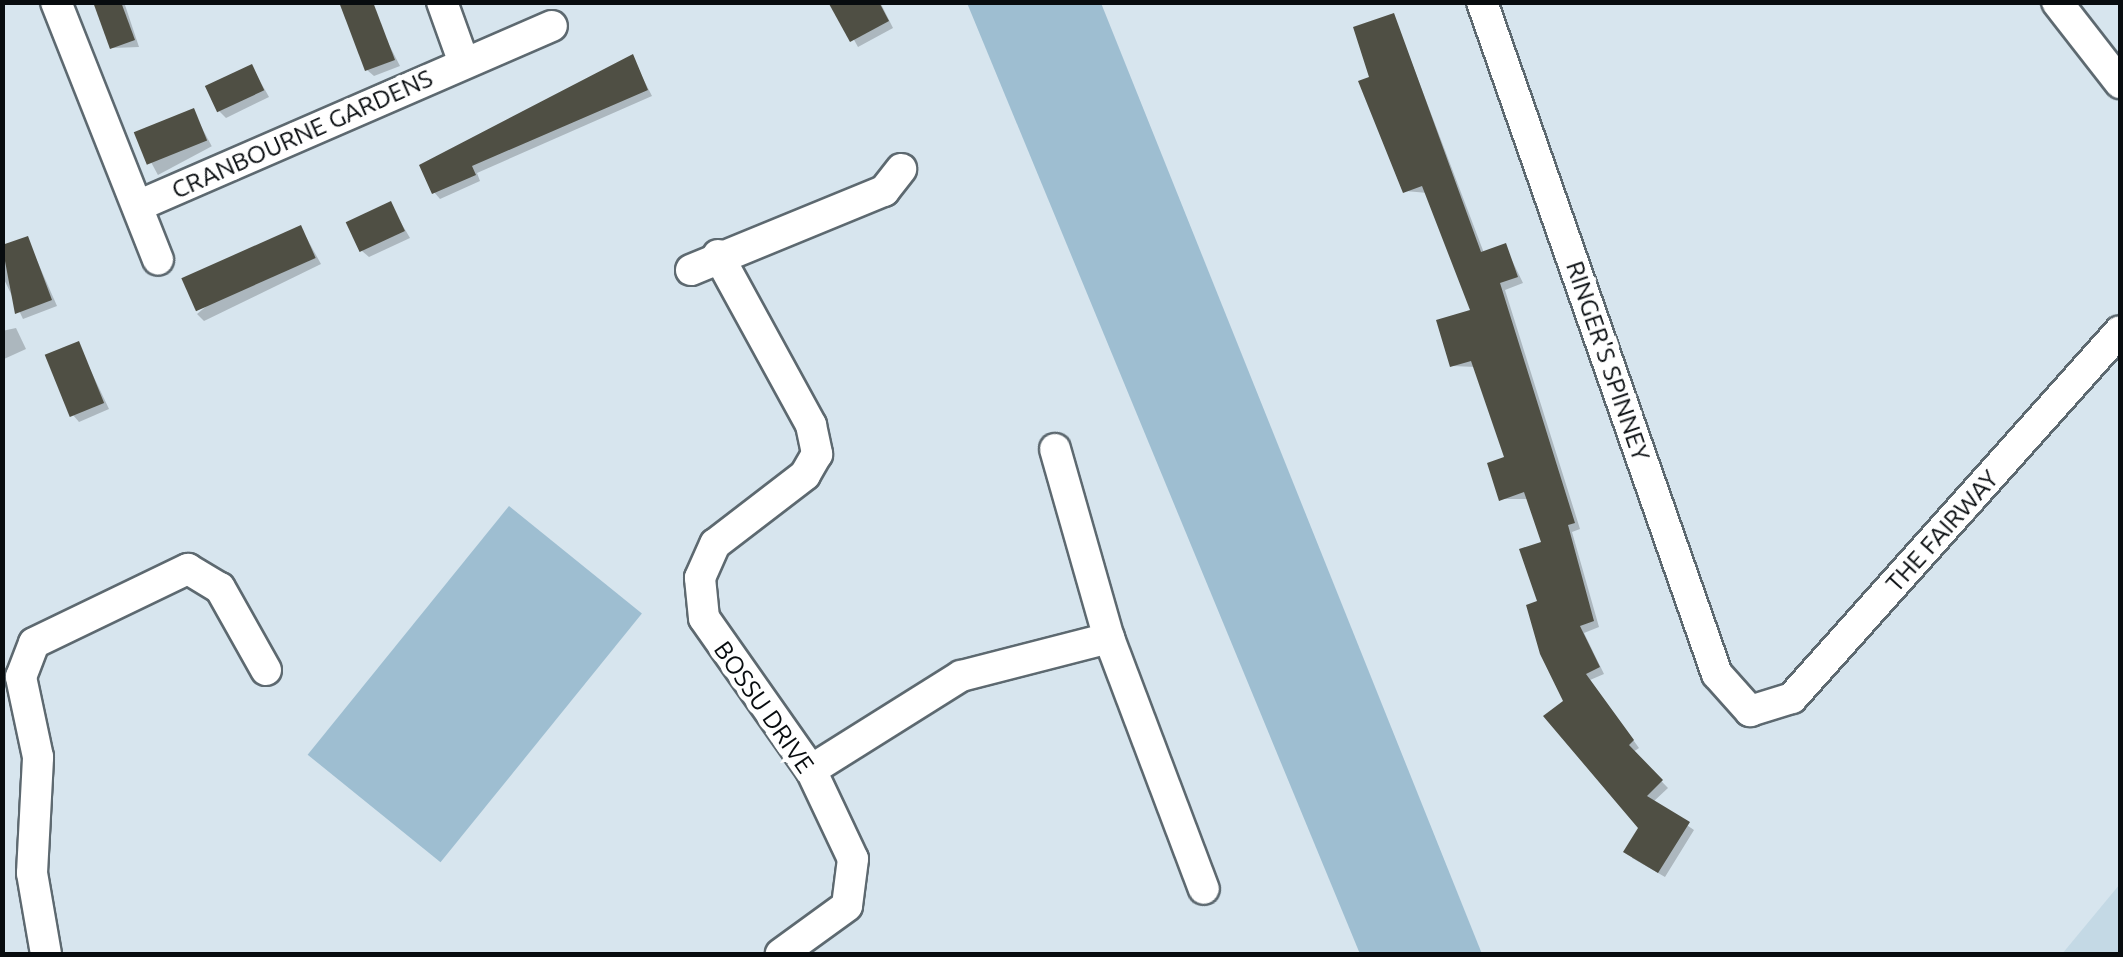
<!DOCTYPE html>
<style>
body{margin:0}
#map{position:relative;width:2123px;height:957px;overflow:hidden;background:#d7e5ee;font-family:Ubuntu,sans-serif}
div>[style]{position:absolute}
.built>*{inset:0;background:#c4d9e5}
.green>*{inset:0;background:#9ebed1;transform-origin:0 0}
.shadow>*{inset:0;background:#0003;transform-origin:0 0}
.building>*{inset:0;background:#4f4f44;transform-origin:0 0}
.roads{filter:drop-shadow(2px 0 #5d6970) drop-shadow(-2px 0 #5d6970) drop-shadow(0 2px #5d6970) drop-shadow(0 -2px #5d6970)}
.minor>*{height:30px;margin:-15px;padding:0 15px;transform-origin:15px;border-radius:15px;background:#fff}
span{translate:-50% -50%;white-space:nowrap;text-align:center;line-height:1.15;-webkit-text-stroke:10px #fff;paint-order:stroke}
.street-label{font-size:25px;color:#080c0f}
.frame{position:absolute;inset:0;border:5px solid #080c0f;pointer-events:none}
</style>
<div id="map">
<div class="built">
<div style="clip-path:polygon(2120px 884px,2120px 954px,2062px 954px)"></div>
</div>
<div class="green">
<div style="clip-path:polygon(967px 3px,1101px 3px,1482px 954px,1360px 954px)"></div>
<div style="left:509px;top:506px;width:171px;height:320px;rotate:39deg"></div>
</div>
<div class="shadow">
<div style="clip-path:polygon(96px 2px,124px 2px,139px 47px,112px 48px)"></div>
<div style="clip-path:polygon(339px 2px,367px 2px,400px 66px,374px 76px,367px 70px)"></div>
<div style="clip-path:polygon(833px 2px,880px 2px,893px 28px,858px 47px)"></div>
<div style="clip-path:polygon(1394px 16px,1484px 253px,1505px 246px,1523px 283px,1505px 290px,1580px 529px,1572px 532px,1599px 627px,1584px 633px,1604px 674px,1590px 680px,1639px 748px,1633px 752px,1668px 788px,1653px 802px,1694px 830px,1665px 877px,1632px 858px,1641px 828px,1566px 701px,1540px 602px,1545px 543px,1529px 499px,1501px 499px,1507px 459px,1476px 367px,1452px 366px,1474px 312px,1428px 193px,1405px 191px,1372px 79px)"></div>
<div style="clip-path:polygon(632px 57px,652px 96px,477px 173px,480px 181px,440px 199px,434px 192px,422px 166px)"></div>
<div style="clip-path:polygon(252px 67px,269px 97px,226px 118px,219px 111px)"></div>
<div style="left:193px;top:111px;width:40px;height:61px;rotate:62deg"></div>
<div style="clip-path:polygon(390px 204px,410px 238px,369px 257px,362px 251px)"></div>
<div style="clip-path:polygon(301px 228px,321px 264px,204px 321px,197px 314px)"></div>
<div style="clip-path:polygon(27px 238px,57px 306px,23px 319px,2px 275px,2px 248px)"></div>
<div style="clip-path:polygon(16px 328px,26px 349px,4px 359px,2px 331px)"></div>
<div style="clip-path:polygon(78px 344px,109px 409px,79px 422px,73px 415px)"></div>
</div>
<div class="building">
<div style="clip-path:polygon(93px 2px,121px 2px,135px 40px,110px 49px)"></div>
<div style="clip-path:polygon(339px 2px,373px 2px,395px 60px,365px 71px)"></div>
<div style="clip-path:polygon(828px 2px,879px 2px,889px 21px,850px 42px)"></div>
<div style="clip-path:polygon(1394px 13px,1481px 252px,1506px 243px,1518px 277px,1500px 283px,1575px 523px,1568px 525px,1594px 621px,1580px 626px,1600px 667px,1586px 674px,1634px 740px,1629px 745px,1663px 780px,1647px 796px,1690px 822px,1658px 873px,1623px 852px,1638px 828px,1543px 716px,1563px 701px,1540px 654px,1526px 605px,1537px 601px,1519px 549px,1541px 542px,1524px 492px,1499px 501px,1487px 463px,1504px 457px,1471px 361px,1450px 367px,1436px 320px,1470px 310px,1422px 186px,1403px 193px,1358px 81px,1369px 77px,1353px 27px)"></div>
<div style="clip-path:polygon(633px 54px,648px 90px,472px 166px,476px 175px,432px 194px,419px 165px)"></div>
<div style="left:252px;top:64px;width:29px;height:52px;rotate:65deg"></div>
<div style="left:194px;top:108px;width:35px;height:65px;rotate:68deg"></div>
<div style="left:391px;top:201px;width:33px;height:50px;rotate:65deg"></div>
<div style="left:301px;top:225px;width:36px;height:131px;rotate:66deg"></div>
<div style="clip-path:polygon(28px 236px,52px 300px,15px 314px,2px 245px)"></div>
<div style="left:79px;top:341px;width:67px;height:37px;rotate:68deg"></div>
</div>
<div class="roads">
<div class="minor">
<div style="left:56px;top:2px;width:277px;rotate:68.4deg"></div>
<div style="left:442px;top:2px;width:65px;rotate:70.2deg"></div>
<div style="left:1482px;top:2px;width:712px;rotate:70.73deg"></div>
<div style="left:1717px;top:674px;width:50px;rotate:48.3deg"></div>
<div style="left:1750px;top:711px;width:44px;rotate:-17.2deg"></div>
<div style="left:1792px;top:698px;width:492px;rotate:-48.2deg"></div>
<div style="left:2057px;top:2px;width:103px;rotate:52.1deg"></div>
<div style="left:140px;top:205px;width:449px;rotate:-23.5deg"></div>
<div style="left:718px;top:255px;width:194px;rotate:61.3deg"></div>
<div style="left:811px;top:425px;width:30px;rotate:78deg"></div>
<div style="left:817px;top:454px;width:24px;rotate:120deg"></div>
<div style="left:805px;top:475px;width:113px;rotate:142.5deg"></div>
<div style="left:715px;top:544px;width:37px;rotate:114deg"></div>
<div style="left:700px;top:578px;width:40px;rotate:84.3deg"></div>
<div style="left:704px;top:618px;width:186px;rotate:54.9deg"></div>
<div style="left:811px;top:770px;width:98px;rotate:64.7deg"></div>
<div style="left:853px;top:859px;width:47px;rotate:97.3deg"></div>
<div style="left:847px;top:906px;width:82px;rotate:144deg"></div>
<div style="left:691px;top:270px;width:209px;rotate:-22.3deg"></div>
<div style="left:884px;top:191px;width:28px;rotate:-52deg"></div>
<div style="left:1055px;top:449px;width:197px;rotate:74.1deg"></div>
<div style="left:1109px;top:638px;width:268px;rotate:69.3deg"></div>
<div style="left:811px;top:770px;width:177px;rotate:-32.1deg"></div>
<div style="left:961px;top:676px;width:153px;rotate:-14.4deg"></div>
<div style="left:46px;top:954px;width:82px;rotate:-99.8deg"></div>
<div style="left:32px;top:873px;width:116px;rotate:-87deg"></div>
<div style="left:38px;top:757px;width:82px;rotate:-102deg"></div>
<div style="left:21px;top:677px;width:36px;rotate:-69deg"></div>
<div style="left:34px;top:643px;width:171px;rotate:-25.7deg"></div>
<div style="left:188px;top:569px;width:37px;rotate:31deg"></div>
<div style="left:220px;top:588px;width:94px;rotate:60.7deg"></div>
</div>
</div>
<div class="street-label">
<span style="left:302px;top:134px;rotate:-24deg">CRANBOURNE GARDENS</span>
<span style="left:1608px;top:361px;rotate:71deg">RINGER'S SPINNEY</span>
<span style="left:1942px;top:531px;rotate:-48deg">THE FAIRWAY</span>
<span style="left:764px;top:707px;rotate:55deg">BOSSU DRIVE</span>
</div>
<div class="frame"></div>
</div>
